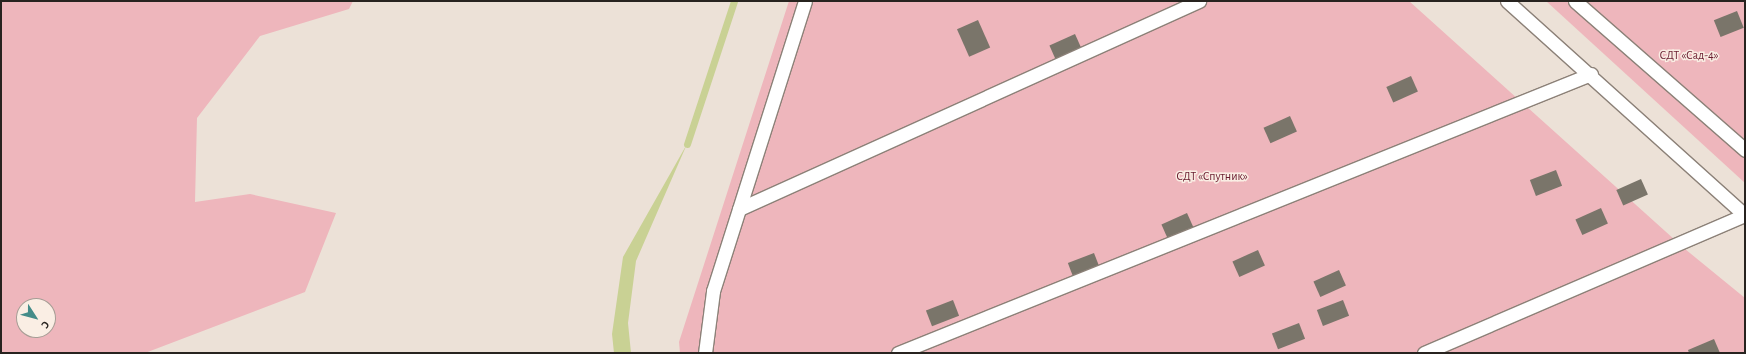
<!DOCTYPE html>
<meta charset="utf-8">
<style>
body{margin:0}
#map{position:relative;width:1746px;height:354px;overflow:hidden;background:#ece1d7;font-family:"Alegreya Sans",sans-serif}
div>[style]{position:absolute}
.green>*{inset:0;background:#eeb6bc}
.water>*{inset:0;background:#c9d194}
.stream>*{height:7px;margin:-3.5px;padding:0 3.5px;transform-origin:3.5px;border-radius:3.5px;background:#c9d194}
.building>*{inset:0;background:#7a756a;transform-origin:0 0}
.roads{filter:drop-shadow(1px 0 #8c8178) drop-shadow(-1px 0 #8c8178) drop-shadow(0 1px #8c8178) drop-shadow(0 -1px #8c8178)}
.lane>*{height:13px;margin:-6.5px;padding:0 6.5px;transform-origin:6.5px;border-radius:6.5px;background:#fff}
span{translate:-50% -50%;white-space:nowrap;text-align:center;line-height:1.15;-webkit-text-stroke:3px #faeee4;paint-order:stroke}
.park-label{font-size:12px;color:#691b2e}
.frame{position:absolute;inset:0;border:2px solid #27231f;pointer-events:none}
.north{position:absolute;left:16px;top:298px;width:40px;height:40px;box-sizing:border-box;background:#faeee4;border:1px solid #a69d95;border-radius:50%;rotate:126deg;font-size:11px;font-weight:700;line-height:16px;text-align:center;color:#27231f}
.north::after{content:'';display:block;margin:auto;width:14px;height:18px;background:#448c89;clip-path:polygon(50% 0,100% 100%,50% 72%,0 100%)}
</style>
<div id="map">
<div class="green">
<div style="clip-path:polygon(evenodd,1px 1px,353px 1px,349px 9px,260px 36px,197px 118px,195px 202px,250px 194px,336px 213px,305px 292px,145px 353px,1px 353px,1px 1px,24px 306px,48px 306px,48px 330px,24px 330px,24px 306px)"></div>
<div style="clip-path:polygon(789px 1px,1409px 1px,1685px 249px,1745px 298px,1745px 353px,680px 353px,679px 342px)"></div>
<div style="clip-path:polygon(1546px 1px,1745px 1px,1745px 183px)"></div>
</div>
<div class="water">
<div style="clip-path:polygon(687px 144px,636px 261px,628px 323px,631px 353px,614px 353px,612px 334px,623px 257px)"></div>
</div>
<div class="stream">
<div style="left:687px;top:144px;width:151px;rotate:-71.8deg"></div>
</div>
<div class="building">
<div style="left:1737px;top:11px;width:18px;height:25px;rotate:68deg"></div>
<div style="left:978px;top:20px;width:30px;height:23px;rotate:66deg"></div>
<div style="left:1075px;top:34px;width:17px;height:28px;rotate:66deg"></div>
<div style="left:1411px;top:76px;width:17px;height:27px;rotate:66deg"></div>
<div style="left:1290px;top:116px;width:17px;height:29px;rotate:66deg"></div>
<div style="left:1556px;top:170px;width:17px;height:28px;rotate:69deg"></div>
<div style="left:1641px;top:179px;width:17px;height:27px;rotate:66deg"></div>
<div style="left:1601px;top:208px;width:17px;height:28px;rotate:66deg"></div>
<div style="left:1187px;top:213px;width:17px;height:28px;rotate:66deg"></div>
<div style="left:1258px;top:250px;width:17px;height:28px;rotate:66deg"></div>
<div style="left:1094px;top:253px;width:17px;height:28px;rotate:69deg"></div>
<div style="left:1339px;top:270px;width:17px;height:28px;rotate:66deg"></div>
<div style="left:953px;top:300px;width:17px;height:29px;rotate:69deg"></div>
<div style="left:1343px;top:300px;width:17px;height:28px;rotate:69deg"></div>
<div style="left:1299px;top:323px;width:17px;height:29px;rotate:69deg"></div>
<div style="clip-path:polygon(1714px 339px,1720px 353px,1689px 353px,1688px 350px)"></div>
</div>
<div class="roads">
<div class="lane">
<div style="left:1507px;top:1px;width:320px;rotate:42deg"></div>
<div style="left:1575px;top:1px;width:226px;rotate:41.2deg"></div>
<div style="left:739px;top:209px;width:505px;rotate:-24.33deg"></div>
<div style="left:705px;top:353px;width:63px;rotate:-82.6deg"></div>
<div style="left:713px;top:291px;width:304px;rotate:-72.4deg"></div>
<div style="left:898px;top:353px;width:747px;rotate:-21.93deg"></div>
<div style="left:1424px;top:353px;width:349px;rotate:-23.3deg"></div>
</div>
</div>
<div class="park-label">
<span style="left:1689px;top:56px">СДТ «Сад-4»</span>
<span style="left:1212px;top:177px">СДТ «Спутник»</span>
</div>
<div class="frame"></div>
<div class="north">С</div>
</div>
